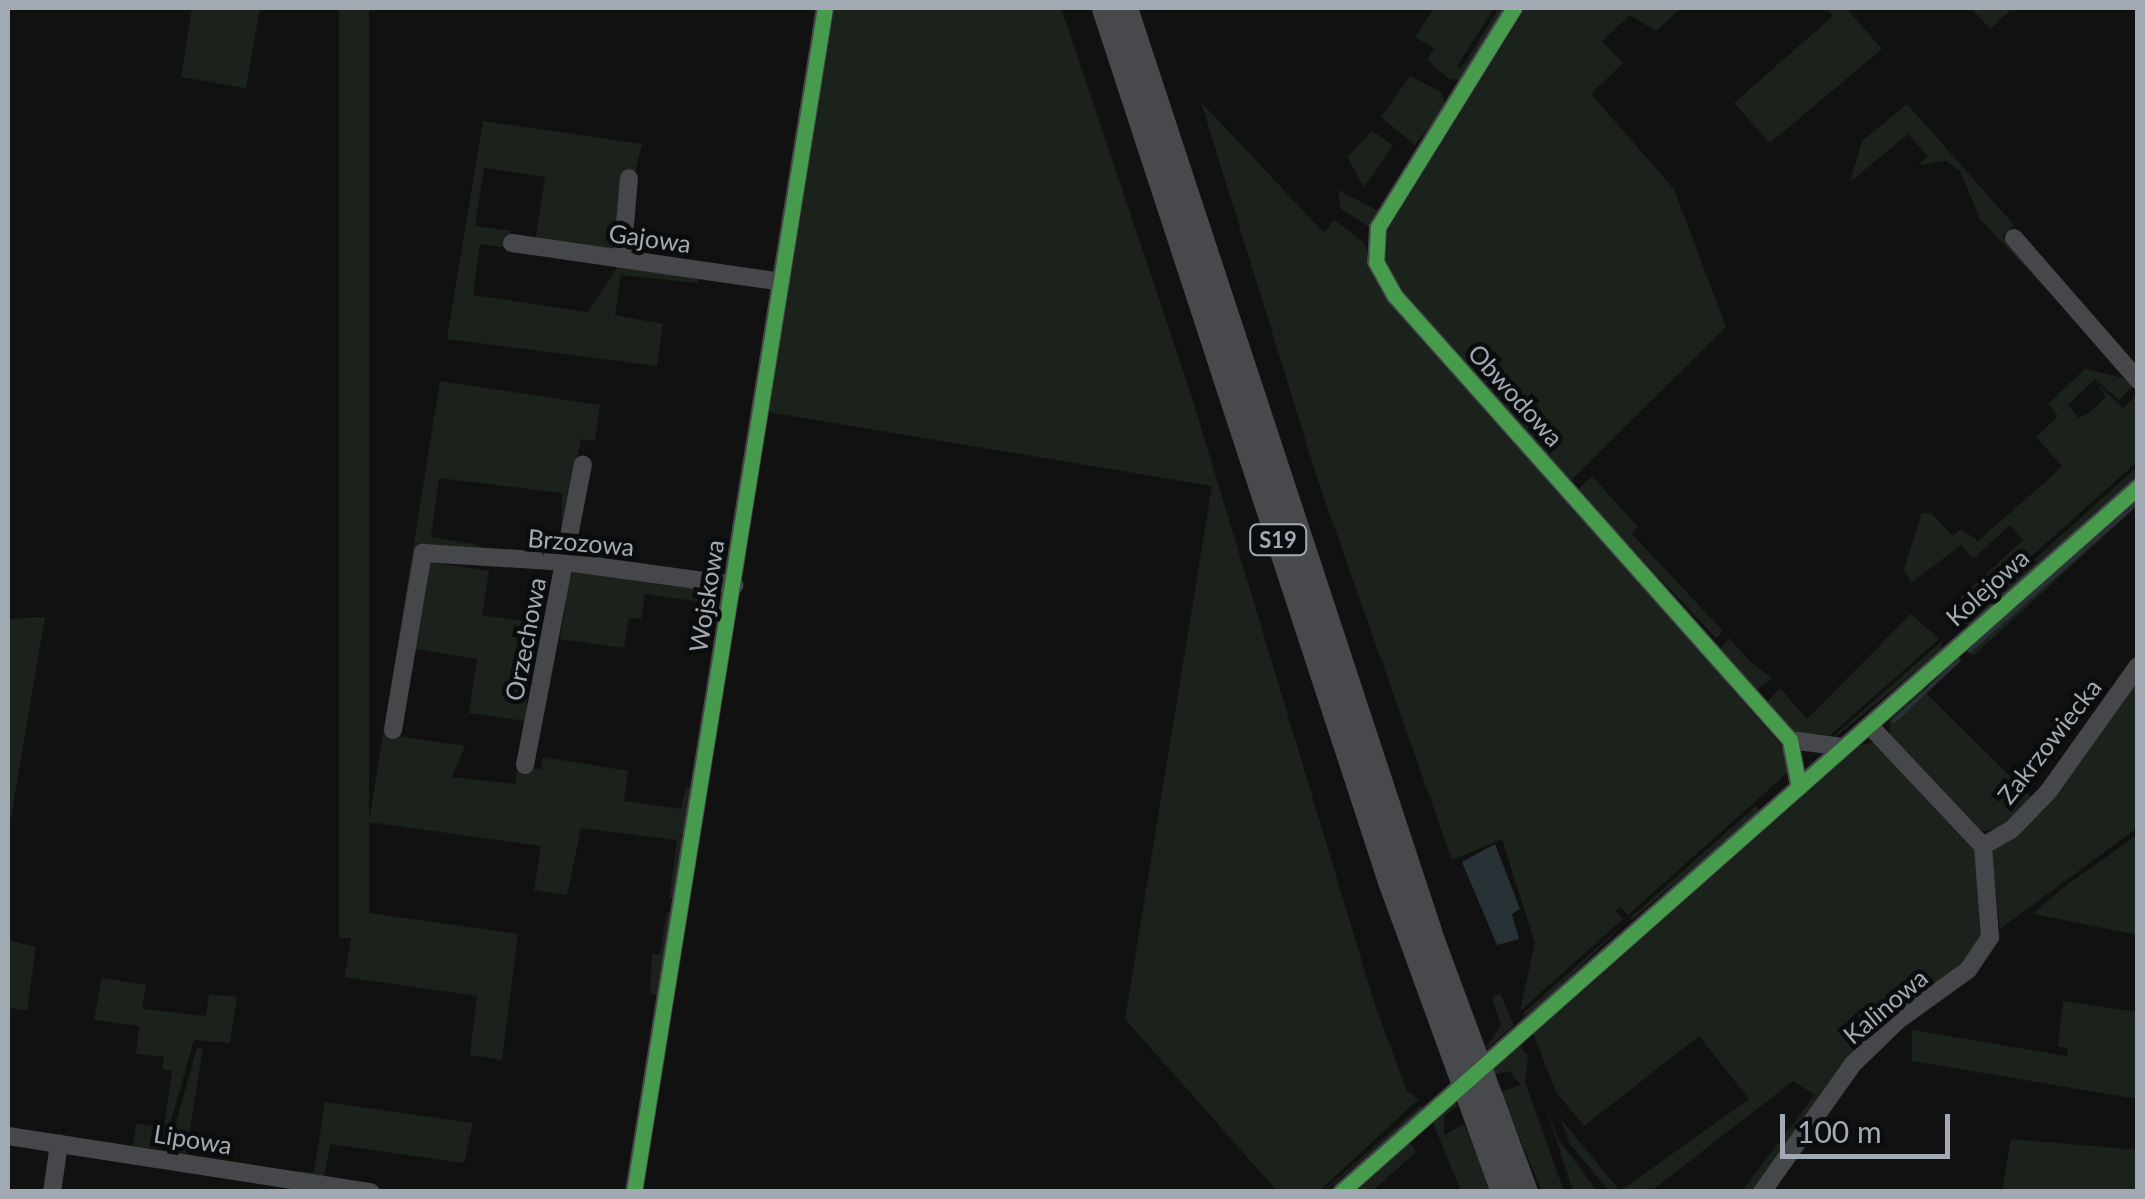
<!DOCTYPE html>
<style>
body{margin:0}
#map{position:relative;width:2145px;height:1199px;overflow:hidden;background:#111;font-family:Lato,sans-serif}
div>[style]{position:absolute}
.green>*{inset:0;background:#1b221b;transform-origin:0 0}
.water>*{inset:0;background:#283236}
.stream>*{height:4px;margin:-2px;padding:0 2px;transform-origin:2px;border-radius:2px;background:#283236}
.minor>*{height:18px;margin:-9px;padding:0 9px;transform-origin:9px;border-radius:9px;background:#45474a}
.highway>*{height:25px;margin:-12.5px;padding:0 12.5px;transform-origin:12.5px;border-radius:12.5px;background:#48494c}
.cycleway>*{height:15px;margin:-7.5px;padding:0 7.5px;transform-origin:7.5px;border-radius:7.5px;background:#469c4c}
span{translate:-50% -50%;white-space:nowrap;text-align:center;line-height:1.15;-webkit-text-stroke:9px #0b0c0d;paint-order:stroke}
.shield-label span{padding:2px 8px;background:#0b0c0d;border:2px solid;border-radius:8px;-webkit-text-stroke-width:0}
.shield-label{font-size:22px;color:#a1a9b3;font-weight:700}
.street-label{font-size:25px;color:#a1a9b3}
.frame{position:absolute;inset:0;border:10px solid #a1a9b3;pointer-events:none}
.scale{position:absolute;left:1780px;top:1114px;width:170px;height:45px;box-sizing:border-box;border:5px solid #a1a9b3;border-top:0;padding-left:12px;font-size:30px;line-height:35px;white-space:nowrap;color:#a1a9b3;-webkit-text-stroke:8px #0b0c0d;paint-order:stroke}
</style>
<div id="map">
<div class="green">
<div style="clip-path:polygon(192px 8px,260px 8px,246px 88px,181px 77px)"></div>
<div style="left:339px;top:8px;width:30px;height:930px"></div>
<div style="clip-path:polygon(830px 8px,1061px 8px,1191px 394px,1376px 1008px,1407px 1091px,1419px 1099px,1319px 1191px,1277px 1191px,1125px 1019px,1212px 486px,768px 412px)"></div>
<div style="clip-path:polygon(1434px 8px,1494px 8px,1457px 66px,1461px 69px,1499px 8px,1508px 8px,1461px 80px,1449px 79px,1427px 60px,1434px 48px,1415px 37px)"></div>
<div style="clip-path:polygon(1522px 8px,1681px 8px,1656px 31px,1630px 15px,1602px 41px,1623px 63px,1591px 94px,1674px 189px,1726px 327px,1569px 482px,1383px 268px,1384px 233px)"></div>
<div style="clip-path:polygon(1827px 8px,1846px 8px,1882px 49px,1770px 143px,1734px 103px,1833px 16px)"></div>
<div style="clip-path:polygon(1971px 8px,2013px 8px,1990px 29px)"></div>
<div style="clip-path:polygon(1410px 76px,1441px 92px,1446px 105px,1415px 145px,1381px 117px)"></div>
<div style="clip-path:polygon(1201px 102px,1324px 233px,1334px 220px,1364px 243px,1372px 269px,1783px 748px,1788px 772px,1628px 915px,1620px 907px,1616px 911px,1623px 919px,1520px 1011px,1535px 943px,1502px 839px,1452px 860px,1318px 481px)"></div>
<div style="clip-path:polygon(1907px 104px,2014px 225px,2003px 236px,2100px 346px,1980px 219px,1960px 171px,1946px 161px,1918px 165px,1928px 156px,1908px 134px,1850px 182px,1862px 141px)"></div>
<div style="clip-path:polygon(483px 121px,642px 144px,616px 251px,535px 243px,545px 177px,484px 168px,475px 226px,511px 231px,508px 248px,480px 244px,473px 295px,588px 312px,618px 266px,699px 274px,698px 283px,621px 275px,615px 315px,663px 324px,657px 366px,447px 339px)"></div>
<div style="clip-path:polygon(1372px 131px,1393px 145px,1364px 187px,1347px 157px)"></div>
<div style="clip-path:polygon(1338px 190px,1377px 210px,1371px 228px,1341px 209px)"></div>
<div style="clip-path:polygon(2085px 369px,2123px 378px,2132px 387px,2119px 400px,2095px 379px,2068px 405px,2079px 418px,2089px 413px,2106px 397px,2096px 382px,2123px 408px,2137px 395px,2137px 462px,1956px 623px,1944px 613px,2023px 540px,2010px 525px,1973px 559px,1961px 545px,1911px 583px,1904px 569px,1922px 513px,1931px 513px,1953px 536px,1961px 529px,1978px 541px,2053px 475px,2062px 466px,2036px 437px,2058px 416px,2048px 404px)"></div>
<div style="clip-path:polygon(440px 381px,600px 405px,595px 441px,581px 439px,561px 535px,562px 493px,439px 478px,431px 537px,479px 545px,479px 553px,429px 547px,390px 735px,465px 746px,452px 777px,515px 784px,518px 767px,541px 769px,543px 757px,628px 771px,624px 801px,681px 809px,686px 787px,696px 788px,690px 834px,678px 834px,688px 843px,677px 897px,669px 899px,677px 840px,581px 828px,567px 895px,534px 890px,541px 846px,369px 822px)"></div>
<div style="clip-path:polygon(2137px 467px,2137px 476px,1972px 623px,1961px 626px)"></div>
<div style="clip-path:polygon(1592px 476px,1638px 527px,1632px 534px,1723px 631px,1716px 638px,1577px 490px)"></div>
<div style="clip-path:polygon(2137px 494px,2137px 506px,1973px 656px,1965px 648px)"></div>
<div style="clip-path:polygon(428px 562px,489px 571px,482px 615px,535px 623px,525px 721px,469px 713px,477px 659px,415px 649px)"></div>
<div style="clip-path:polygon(571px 570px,724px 588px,722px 605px,645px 594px,641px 619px,629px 618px,624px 648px,560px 639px)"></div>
<div style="clip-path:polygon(1911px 614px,1939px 639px,1821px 743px,1793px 732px,1767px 702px,1780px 688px,1807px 719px)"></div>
<div style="clip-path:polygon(45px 617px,9px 829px,8px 829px,10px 619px)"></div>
<div style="clip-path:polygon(1729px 638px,1749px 660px,1772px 679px,1756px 690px,1720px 650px)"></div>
<div style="clip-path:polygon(1942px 641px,1941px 650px,1831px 741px,1835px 735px)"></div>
<div style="clip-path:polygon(2137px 673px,2137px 828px,2000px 929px,1992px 853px)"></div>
<div style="clip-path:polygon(1920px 687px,2033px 799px,2008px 827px,1980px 832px,1890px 736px,1889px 718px)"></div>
<div style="clip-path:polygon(1875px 742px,1972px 841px,1981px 862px,1985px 931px,1976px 954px,1904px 1006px,1755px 1191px,1742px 1191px,1815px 1095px,1793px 1081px,1651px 1191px,1609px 1191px,1570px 1144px,1560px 1118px,1620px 1191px,1749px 1099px,1699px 1036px,1584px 1126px,1556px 1092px,1533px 1033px,1856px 746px)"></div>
<div style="clip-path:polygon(1756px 806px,1760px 811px,1632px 920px,1630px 918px)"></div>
<div style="clip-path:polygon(2137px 835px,2137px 935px,2033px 914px,2064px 887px)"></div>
<div style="clip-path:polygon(355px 911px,518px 934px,502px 1060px,470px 1055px,477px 996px,345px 977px)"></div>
<div style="clip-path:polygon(667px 911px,671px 913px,662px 995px,650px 994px,652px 954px,660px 954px)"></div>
<div style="clip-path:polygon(1625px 923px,1531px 1015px,1521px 1015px)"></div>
<div style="clip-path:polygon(8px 940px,36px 947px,27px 1010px,8px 1008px)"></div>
<div style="clip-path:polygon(102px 978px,146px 985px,142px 1009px,206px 1016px,209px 994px,237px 997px,230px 1043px,194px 1040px,163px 1149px,133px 1146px,136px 1124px,164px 1127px,172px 1071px,162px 1069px,164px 1057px,136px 1054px,139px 1026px,94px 1020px)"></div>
<div style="clip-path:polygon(1500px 993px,1514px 1025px,1484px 1051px,1501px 1025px,1492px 999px)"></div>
<div style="clip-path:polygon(2063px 1001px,2137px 1012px,2137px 1099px,1912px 1061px,1912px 1030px,2067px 1056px,2068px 1048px,2058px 1047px)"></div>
<div style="clip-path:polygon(1520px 1045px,1528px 1056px,1525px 1082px,1564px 1191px,1542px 1191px,1500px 1092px,1521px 1085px,1509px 1071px,1493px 1075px,1490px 1068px)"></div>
<div style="clip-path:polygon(197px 1048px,203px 1048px,186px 1154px,168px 1151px)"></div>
<div style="clip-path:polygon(1534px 1070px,1557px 1137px,1597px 1191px,1573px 1191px)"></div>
<div style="clip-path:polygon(1455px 1100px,1457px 1107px,1444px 1116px,1444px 1135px,1464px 1124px,1492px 1191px,1461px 1191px,1446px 1155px,1432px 1120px)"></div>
<div style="clip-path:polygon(325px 1102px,473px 1123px,464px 1163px,330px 1144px,324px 1177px,280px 1171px,314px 1172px)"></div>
<div style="clip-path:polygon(1421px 1105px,1424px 1110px,1324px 1192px,1329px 1186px)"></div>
<div style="clip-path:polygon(2011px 1139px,2137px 1150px,2137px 1191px,2002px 1191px)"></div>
<div style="clip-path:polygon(1409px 1141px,1416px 1152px,1372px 1191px,1352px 1192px)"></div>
</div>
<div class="water">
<div style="clip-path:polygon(1495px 844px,1520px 909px,1512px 914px,1519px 939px,1497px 945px,1462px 862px)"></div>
</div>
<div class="stream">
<div style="left:1969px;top:651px;width:225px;rotate:-41.4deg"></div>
<div style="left:1894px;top:721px;width:89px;rotate:-43.2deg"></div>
</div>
<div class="minor">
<div style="left:1514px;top:8px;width:258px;rotate:121.8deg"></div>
<div style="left:1378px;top:227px;width:35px;rotate:93deg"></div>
<div style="left:1376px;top:262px;width:39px;rotate:61deg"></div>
<div style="left:1395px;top:296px;width:594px;rotate:48.34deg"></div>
<div style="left:1790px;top:740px;width:48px;rotate:79.2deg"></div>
<div style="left:2014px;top:238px;width:189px;rotate:48.9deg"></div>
<div style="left:512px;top:243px;width:272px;rotate:8.2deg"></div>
<div style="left:622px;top:259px;width:81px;rotate:-85.1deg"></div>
<div style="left:393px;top:730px;width:180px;rotate:-80.4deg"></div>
<div style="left:423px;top:553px;width:143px;rotate:3.6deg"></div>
<div style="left:566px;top:562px;width:170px;rotate:7.8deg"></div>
<div style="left:1790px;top:740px;width:53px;rotate:7.5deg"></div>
<div style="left:525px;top:765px;width:306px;rotate:-79.1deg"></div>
<div style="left:1983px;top:846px;width:32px;rotate:-30deg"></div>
<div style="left:2011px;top:830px;width:53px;rotate:-45.8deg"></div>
<div style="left:2048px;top:792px;width:155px;rotate:-54.5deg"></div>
<div style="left:8px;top:1136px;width:367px;rotate:8.8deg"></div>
<div style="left:52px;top:1192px;width:49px;rotate:-81.7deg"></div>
<div style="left:634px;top:1192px;width:1199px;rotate:-80.84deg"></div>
<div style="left:1341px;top:1192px;width:1064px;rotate:-41.49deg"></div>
<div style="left:1762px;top:1192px;width:157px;rotate:-54.6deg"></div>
<div style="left:1853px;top:1064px;width:62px;rotate:-44.3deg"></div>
<div style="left:1897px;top:1021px;width:87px;rotate:-35.7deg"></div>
<div style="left:1968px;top:970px;width:40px;rotate:-56deg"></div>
<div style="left:1990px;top:937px;width:91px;rotate:-94.4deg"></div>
<div style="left:1983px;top:846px;width:166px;rotate:-133.3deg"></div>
</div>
<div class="highway">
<div style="left:1104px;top:8px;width:919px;rotate:71.86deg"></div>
<div style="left:1390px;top:881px;width:331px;rotate:70deg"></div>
<div style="left:1125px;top:8px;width:981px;rotate:71.77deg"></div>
<div style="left:1432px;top:940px;width:269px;rotate:69.7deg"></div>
</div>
<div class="cycleway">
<div style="left:1514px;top:8px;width:258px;rotate:121.8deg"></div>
<div style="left:1378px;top:227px;width:35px;rotate:93deg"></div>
<div style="left:1376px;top:262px;width:39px;rotate:61deg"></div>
<div style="left:1395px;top:296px;width:594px;rotate:48.34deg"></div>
<div style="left:1790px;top:740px;width:48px;rotate:79.2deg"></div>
<div style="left:634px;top:1192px;width:1199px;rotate:-80.84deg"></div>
<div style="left:1341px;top:1192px;width:1064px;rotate:-41.49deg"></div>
</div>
<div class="shield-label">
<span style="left:1278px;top:540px">S19</span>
</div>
<div class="street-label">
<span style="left:650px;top:238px;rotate:8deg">Gajowa</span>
<span style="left:1516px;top:395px;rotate:48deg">Obwodowa</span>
<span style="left:581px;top:542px;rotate:5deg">Brzozowa</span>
<span style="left:1987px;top:587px;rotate:-42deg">Kolejowa</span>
<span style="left:706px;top:596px;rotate:-81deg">Wojskowa</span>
<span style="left:525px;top:639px;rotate:-79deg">Orzechowa</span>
<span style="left:2049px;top:741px;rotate:-52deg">Zakrzowiecka</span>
<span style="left:1885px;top:1006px;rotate:-40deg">Kalinowa</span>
<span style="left:193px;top:1139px;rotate:9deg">Lipowa</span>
</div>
<div class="frame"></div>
<div class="scale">100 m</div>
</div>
